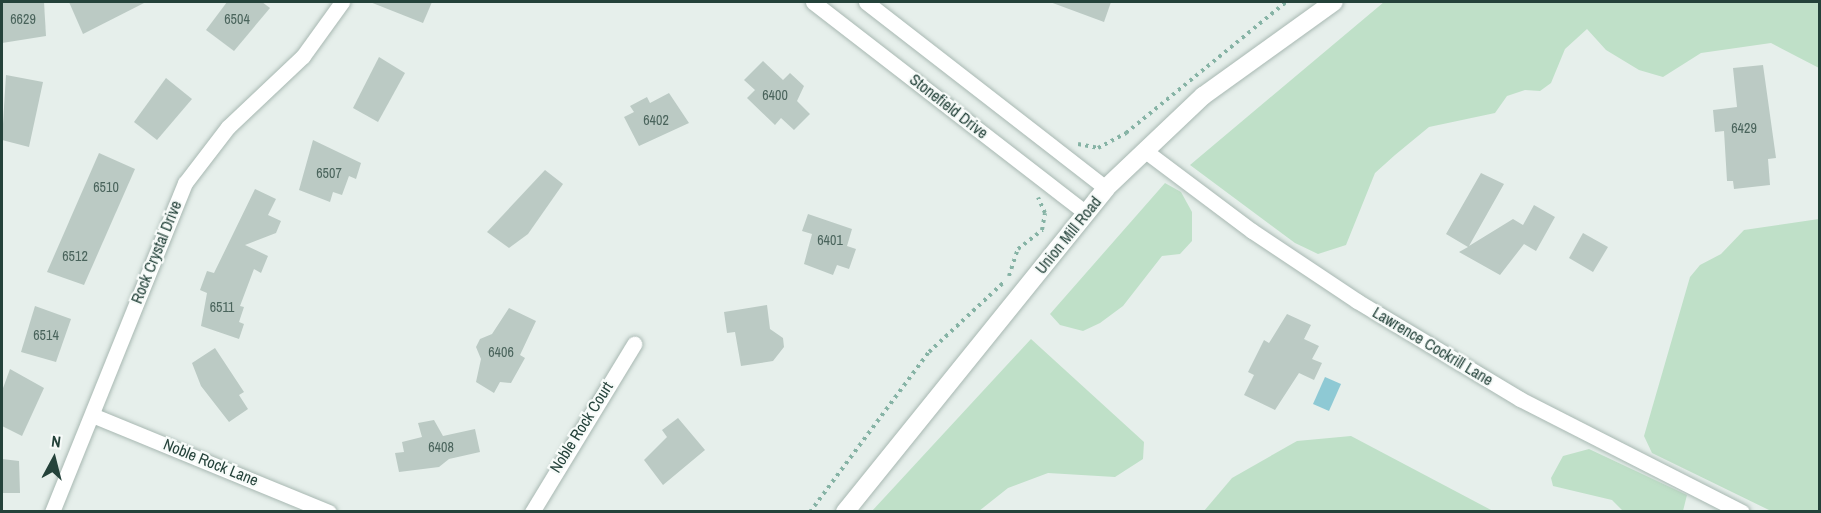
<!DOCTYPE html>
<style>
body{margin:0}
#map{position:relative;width:1821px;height:513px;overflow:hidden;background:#e6efeb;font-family:"Archivo Narrow",sans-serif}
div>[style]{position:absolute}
.green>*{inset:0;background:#bfe0c8}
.water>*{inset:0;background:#8ec9d4}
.building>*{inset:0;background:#bbcac4}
.path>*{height:4px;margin-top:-2px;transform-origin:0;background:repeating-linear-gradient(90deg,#86b3a5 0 3px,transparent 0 7.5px)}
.roads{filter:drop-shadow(0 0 2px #a8b8b2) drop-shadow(0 0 2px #a8b8b2)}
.minor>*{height:15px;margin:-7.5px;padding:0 7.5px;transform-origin:7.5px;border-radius:7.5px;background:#fff}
.tertiary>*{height:18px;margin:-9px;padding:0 9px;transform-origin:9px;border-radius:9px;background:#fff}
span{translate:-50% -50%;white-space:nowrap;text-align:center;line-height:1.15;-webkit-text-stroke:4.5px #f7fbf9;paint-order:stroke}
.number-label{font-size:14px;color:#4a645c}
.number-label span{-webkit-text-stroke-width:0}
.street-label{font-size:16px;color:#24423a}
.frame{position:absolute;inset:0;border:3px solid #24423a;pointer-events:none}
.north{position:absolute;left:24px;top:429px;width:60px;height:60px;-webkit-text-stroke:4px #f7fbf9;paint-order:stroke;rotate:7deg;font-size:16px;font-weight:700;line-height:24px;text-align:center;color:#24423a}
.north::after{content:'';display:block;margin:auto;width:21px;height:27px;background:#24423a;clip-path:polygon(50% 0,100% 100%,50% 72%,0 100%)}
</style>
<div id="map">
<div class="green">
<i style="clip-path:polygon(1384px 2px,1819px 2px,1819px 68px,1771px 43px,1701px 53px,1663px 77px,1639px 70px,1606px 50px,1587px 29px,1565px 49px,1551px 83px,1540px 91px,1525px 90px,1507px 96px,1495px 113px,1429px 127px,1395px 155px,1375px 173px,1346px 245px,1318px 254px,1295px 243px,1190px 165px)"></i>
<i style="clip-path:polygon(1165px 183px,1181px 192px,1192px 212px,1192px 241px,1180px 254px,1162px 256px,1123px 306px,1100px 323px,1083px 331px,1060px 325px,1050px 314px)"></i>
<i style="clip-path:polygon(1819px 219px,1819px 511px,1771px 511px,1652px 453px,1644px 436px,1690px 277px,1700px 265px,1721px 254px,1744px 230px)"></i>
<i style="clip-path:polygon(1031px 339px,1144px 442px,1143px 459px,1115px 477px,1048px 473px,1008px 488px,979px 511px,872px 511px)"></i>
<i style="clip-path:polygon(1351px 436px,1493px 511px,1204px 511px,1232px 478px,1297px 441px)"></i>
<i style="clip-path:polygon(1589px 449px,1687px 495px,1683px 511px,1623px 511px,1612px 500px,1553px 486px,1551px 478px,1563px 456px)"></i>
</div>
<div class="water">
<i style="clip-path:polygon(1325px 377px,1341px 384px,1329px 411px,1313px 404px)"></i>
</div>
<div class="building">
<i style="clip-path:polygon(2px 2px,44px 2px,46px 36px,2px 43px)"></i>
<i style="clip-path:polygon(69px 2px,146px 2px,83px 34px)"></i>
<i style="clip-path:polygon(227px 2px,262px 2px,270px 8px,234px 51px,206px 30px)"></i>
<i style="clip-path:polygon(370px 2px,432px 2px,423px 23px)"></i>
<i style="clip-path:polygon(1050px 2px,1111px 2px,1104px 22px)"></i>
<i style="clip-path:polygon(379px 57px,405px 73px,378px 122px,353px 108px)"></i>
<i style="clip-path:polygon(763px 61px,783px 80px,790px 73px,804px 86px,797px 101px,810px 114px,794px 130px,781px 118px,775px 125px,747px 98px,755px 90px,744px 80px)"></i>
<i style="clip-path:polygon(1763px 65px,1776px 158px,1768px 159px,1770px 185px,1734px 189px,1733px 181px,1727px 181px,1724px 131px,1715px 132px,1713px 110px,1737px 107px,1733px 68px)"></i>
<i style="clip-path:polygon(6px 75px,43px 82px,29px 147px,2px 140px)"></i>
<i style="clip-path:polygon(166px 78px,192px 99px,157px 140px,134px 122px)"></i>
<i style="clip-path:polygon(669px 93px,689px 123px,639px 146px,624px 117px,634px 112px,630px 106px,647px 97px,650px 103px)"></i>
<i style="clip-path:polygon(313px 140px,361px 163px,356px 179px,349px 176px,342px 195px,333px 192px,330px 202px,299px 190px)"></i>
<i style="clip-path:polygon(99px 153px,135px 169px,84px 285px,47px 272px)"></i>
<i style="clip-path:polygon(545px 170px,563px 184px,528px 234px,509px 248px,487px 232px)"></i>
<i style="clip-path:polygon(1481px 173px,1504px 184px,1469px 246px,1513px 219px,1523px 225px,1534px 205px,1555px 217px,1536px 251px,1524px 244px,1500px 275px,1459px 252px,1468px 247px,1446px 234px)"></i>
<i style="clip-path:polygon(255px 189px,276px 199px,268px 215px,281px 221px,276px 233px,245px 245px,268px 256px,261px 273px,254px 269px,240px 306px,244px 307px,239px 322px,244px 324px,239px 339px,201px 326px,207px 293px,200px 290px,207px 271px,214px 273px)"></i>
<i style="clip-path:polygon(808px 214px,852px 229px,847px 246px,856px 249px,849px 269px,837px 265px,833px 275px,804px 264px,812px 234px,802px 231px)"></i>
<i style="clip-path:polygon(1583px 233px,1608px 247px,1593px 272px,1569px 258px)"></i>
<i style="clip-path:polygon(767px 305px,770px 329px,783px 338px,784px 347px,773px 361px,741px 366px,735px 332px,727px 333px,724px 312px)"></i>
<i style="clip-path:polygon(35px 306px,71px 319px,56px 362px,21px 352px)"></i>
<i style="clip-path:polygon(509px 308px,536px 321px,520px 355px,525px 358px,511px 383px,500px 382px,494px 393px,476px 382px,481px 359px,476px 347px,480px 339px,492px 334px)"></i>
<i style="clip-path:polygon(1287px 314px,1311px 325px,1304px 339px,1319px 346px,1312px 359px,1322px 363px,1314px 380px,1299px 373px,1275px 410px,1244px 395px,1254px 375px,1248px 372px,1264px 340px,1269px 343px)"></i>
<i style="clip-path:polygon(215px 348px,244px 392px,239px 395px,248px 409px,229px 422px,201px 386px,192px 363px)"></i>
<i style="clip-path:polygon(10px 369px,44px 388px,22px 436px,2px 426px,2px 391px)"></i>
<i style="clip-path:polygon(678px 418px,705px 450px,663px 485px,644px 460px,667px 437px,662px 430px)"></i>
<i style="clip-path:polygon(434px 420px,443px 436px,475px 429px,480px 452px,449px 459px,439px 467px,399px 472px,395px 453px,404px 452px,402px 442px,422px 437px,418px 423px)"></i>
<i style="clip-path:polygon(2px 459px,19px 461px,20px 493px,2px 493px)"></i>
</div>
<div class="path">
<i style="left:1078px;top:144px;width:20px;rotate:11deg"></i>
<i style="left:1098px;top:148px;width:32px;rotate:-28deg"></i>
<i style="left:1126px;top:133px;width:207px;rotate:-39.3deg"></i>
<i style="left:1009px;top:276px;width:28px;rotate:-72deg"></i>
<i style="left:1018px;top:249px;width:31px;rotate:-38deg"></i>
<i style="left:1042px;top:230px;width:17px;rotate:-80deg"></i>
<i style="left:1045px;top:213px;width:17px;rotate:-114deg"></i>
<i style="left:810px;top:512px;width:199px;rotate:-53.4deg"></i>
<i style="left:929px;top:352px;width:103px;rotate:-43deg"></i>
</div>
<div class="roads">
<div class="minor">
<i style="left:813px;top:2px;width:344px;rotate:37.7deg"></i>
<i style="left:866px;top:2px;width:304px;rotate:37.8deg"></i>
<i style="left:1144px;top:150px;width:135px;rotate:36.9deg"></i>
<i style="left:1252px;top:231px;width:126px;rotate:33.7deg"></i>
<i style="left:1357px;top:301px;width:190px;rotate:31deg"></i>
<i style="left:1520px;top:399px;width:249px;rotate:27deg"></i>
<i style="left:92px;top:415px;width:256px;rotate:22.3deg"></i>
<i style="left:52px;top:512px;width:355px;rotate:-68deg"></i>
<i style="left:185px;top:183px;width:71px;rotate:-52.5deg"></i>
<i style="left:228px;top:127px;width:103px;rotate:-43.4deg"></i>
<i style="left:303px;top:56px;width:67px;rotate:-54.2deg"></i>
<i style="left:532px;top:512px;width:197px;rotate:-58.7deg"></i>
</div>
<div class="tertiary">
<i style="left:845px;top:512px;width:416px;rotate:-51.1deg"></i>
<i style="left:1106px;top:188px;width:134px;rotate:-43.5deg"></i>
<i style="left:1203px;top:96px;width:161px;rotate:-35.7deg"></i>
</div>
</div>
<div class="number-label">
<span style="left:23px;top:19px">6629</span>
<span style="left:237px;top:19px">6504</span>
<span style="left:775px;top:95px">6400</span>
<span style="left:656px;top:120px">6402</span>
<span style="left:1744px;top:128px">6429</span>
<span style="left:329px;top:173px">6507</span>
<span style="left:106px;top:187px">6510</span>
<span style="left:830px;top:240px">6401</span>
<span style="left:75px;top:256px">6512</span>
<span style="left:222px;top:307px">6511</span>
<span style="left:46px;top:335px">6514</span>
<span style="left:501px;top:352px">6406</span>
<span style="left:441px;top:447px">6408</span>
</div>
<div class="street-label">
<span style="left:949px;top:106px;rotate:38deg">Stonefield Drive</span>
<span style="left:1068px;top:235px;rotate:-51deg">Union Mill Road</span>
<span style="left:156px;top:252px;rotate:-68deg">Rock Crystal Drive</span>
<span style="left:1433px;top:346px;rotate:31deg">Lawrence Cockrill Lane</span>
<span style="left:581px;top:427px;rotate:-58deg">Noble Rock Court</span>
<span style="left:211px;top:462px;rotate:22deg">Noble Rock Lane</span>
</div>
<div class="frame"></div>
<div class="north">N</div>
</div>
